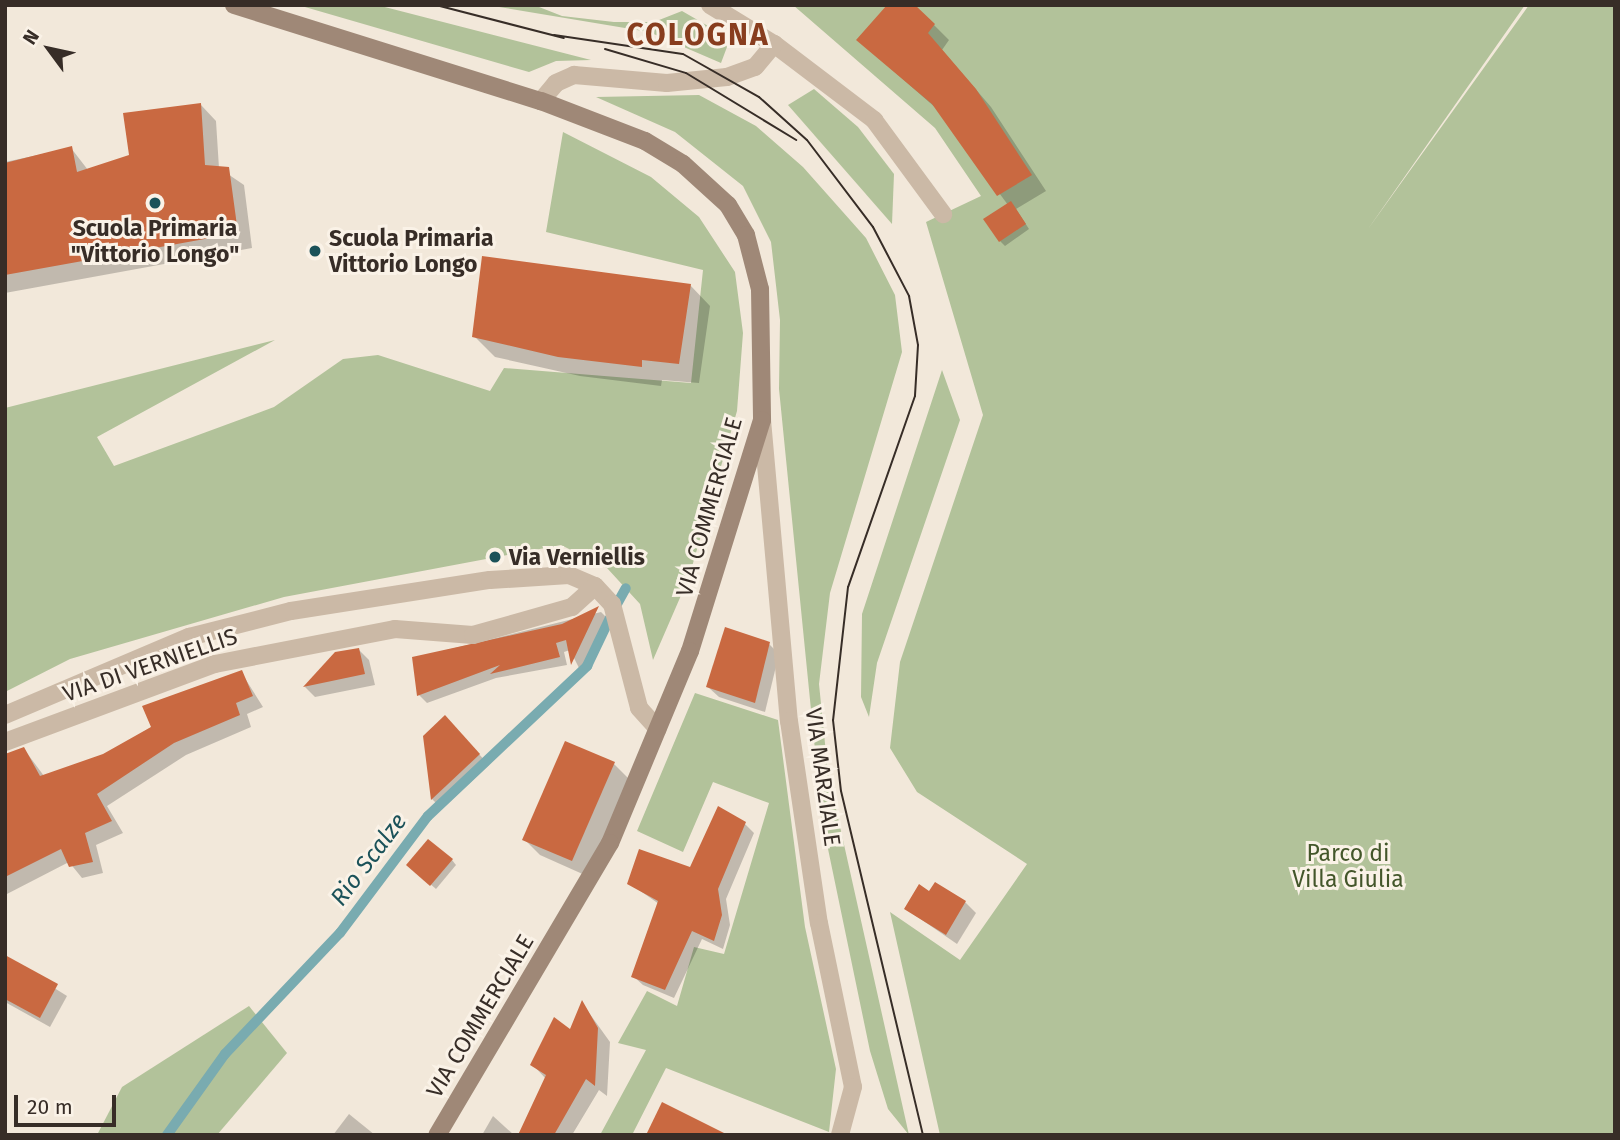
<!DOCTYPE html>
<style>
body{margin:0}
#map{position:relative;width:1620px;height:1140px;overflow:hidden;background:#f2e8da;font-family:"Fira Sans",sans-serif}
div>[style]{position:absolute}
.green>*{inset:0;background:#b2c29a}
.shadow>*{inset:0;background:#0003}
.stream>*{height:10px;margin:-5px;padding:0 5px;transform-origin:5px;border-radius:5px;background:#79abb0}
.building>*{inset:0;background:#c96941}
.street>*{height:18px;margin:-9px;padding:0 9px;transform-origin:9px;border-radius:9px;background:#cbb9a6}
.secondary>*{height:18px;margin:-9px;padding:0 9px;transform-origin:9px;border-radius:9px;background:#9f8877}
.tram>*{height:2px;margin:-1px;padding:0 1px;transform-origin:1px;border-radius:1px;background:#372d27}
.dots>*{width:19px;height:19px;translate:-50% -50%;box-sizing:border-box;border:4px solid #faf2e7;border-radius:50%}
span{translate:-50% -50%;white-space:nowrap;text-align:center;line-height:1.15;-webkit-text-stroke:6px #faf2e7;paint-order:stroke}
.poi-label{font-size:23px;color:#372d27;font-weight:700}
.left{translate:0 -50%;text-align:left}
.street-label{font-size:23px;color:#372d27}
.park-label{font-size:23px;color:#43562a}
.water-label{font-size:24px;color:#1b5259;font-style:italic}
.district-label{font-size:30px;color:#883d1e;font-weight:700;letter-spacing:2px}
.frame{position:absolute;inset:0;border:7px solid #372d27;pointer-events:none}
.north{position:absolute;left:14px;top:14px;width:70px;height:70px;-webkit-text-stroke:5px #faf2e7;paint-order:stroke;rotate:303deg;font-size:19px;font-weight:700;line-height:28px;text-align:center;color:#372d27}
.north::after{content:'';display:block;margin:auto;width:24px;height:32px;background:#372d27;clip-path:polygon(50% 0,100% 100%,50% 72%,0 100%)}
.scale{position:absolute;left:14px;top:1095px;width:102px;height:32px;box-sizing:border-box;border:4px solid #372d27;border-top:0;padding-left:9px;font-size:21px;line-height:24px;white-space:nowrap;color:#372d27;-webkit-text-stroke:5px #faf2e7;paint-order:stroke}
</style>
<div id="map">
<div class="green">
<i style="clip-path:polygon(298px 5px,377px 5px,591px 60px,556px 61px,529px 72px)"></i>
<i style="clip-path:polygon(487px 5px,534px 5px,562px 16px,614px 22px,654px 22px,682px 11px,722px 34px,727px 47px,721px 63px,649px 32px)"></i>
<i style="clip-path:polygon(793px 5px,1525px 5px,1368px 229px,1529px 5px,1615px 5px,1615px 1135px,940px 1135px,890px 912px,960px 960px,1027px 864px,917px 792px,890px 748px,900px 662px,983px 415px,926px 222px,981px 196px,935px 128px)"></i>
<i style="clip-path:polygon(814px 89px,858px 127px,894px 174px,892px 224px,788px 105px)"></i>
<i style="clip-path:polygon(699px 95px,756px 126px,803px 167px,866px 238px,895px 295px,902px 352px,830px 593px,819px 684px,828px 773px,909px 1135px,888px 1109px,870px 1051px,822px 820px,779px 389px,780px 320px,771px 242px,743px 186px,675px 132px,596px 97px)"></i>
<i style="clip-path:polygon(563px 132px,651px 177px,699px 217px,735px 272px,743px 333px,737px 411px,689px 577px,653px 660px,640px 604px,607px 568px,561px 545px,284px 597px,70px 659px,5px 692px,5px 408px,275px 340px,97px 437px,114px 466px,274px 407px,343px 359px,378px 355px,490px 391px,504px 368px,691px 383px,703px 270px,546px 232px)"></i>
<i style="clip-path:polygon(942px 370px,960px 420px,877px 663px,869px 717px,861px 697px,862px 614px)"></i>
<i style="clip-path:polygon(695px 693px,778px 720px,805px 927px,836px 1069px,829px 1132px,666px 1068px,632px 1135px,600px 1135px,646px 1050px,618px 1043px,647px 991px,677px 1006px,694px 947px,724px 954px,769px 803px,713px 782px,683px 852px,637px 831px)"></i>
<i style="clip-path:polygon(249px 1006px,287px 1053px,217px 1135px,97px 1135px,122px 1087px)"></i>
</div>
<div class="shadow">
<i style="clip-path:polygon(934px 25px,949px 40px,942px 50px,991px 107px,1046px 191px,1016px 209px,1029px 229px,1005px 246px,1000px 241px,1008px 205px,937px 109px,858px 40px)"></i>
<i style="clip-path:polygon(201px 105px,216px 121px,219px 168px,244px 185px,252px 248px,5px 293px,5px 162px,71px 148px,88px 170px,131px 156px)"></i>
<i style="clip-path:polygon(690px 285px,710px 306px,699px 383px,662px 380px,661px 386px,580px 376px,495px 357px,474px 336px)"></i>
<i style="clip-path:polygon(601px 612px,609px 620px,581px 672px,570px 650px,564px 652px,567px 665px,496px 678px,427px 703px,419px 695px,414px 658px)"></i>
<i style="clip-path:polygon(769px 644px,779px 654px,765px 712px,719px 697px,708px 687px)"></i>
<i style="clip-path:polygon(358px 649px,369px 660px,375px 685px,315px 697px,305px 687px,336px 654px)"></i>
<i style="clip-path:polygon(241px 672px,263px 707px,247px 714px,251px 727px,186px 755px,107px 806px,123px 833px,96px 845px,103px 873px,82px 878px,69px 862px,5px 895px,5px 758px,24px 749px,44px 776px,104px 756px)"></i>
<i style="clip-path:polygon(455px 728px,489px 765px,442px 809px,432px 799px,424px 737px)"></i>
<i style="clip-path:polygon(614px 764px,630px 780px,587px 876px,540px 855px,524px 839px)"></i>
<i style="clip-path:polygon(744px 823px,754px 833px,726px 899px,730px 925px,723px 949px,702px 939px,674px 998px,643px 985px,633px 976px,659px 904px,629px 883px,691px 870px)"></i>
<i style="clip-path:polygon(452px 860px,456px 865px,436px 889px,413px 869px)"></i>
<i style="clip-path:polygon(930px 893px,965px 902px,976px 913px,957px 944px,906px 909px)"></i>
<i style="clip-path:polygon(5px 957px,67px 996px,50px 1027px,5px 1002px)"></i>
<i style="clip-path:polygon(582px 1003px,610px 1042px,607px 1096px,599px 1090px,572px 1135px,520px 1135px,546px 1079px,533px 1065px,571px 1031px)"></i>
<i style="clip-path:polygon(349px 1114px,375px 1135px,333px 1135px)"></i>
<i style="clip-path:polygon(493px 1116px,514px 1135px,482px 1135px)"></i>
</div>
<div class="stream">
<i style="left:617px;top:604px;width:18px;rotate:-61deg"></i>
<i style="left:167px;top:1135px;width:100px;rotate:-54.4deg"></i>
<i style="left:225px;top:1054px;width:167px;rotate:-46.5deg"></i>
<i style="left:340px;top:933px;width:146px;rotate:-53.1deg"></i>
<i style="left:428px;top:816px;width:219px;rotate:-43.3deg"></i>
<i style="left:587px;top:666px;width:53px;rotate:-64.4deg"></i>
</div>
<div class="building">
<i style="clip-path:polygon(887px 5px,915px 5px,935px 24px,928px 33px,976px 89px,1032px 175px,997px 196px,932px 104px,856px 40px)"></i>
<i style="clip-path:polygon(201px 103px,205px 165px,229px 167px,238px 233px,5px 275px,5px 163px,72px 146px,77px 172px,129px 155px,123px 113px)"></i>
<i style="clip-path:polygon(1011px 201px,1026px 224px,999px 242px,983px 219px)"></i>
<i style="clip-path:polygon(482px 256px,691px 284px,679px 364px,642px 360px,642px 367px,558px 357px,472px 337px)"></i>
<i style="clip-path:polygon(599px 606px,571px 665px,566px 640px,556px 643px,560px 657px,490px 674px,500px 665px,417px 696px,412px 657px,562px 624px)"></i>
<i style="clip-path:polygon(725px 627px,770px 642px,755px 703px,706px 687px)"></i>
<i style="clip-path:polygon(359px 648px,365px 674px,303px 687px,335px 652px)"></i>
<i style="clip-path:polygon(242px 670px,253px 696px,236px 703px,240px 715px,174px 743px,97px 794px,112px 821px,85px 833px,93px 862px,69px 867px,61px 849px,5px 877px,5px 754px,24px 747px,40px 776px,103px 754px,151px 727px,142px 706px)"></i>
<i style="clip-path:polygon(445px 715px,480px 754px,431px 800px,423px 736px)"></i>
<i style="clip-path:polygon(565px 741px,615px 762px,572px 861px,522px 840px)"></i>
<i style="clip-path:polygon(718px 806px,746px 822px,718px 889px,722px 915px,714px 941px,692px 931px,665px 990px,631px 977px,658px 901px,627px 884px,639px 849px,690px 867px)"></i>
<i style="clip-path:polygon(428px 839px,453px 859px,430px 886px,406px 865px)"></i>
<i style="clip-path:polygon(935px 882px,966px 901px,946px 935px,904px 909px,919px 884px,929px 891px)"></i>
<i style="clip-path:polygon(5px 955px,58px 984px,40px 1018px,5px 999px)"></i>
<i style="clip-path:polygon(582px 1000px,598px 1028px,595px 1086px,586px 1079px,554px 1135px,518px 1135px,546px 1075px,530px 1065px,554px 1017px,570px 1029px)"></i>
<i style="clip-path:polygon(662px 1102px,728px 1135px,646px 1135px)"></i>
</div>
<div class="street">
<i style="left:710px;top:5px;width:75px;rotate:31.4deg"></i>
<i style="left:774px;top:44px;width:126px;rotate:37.2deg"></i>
<i style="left:874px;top:120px;width:117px;rotate:53.7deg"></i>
<i style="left:541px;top:101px;width:23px;rotate:-50deg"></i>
<i style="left:556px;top:83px;width:20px;rotate:-24deg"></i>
<i style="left:574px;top:75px;width:93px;rotate:4.9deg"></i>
<i style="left:667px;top:83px;width:60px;rotate:-5.7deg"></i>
<i style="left:727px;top:77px;width:30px;rotate:-20deg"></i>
<i style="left:755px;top:67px;width:30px;rotate:-50deg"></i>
<i style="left:762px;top:420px;width:302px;rotate:84.9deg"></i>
<i style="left:789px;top:721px;width:204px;rotate:81.6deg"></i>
<i style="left:819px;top:923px;width:167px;rotate:78.3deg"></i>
<i style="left:853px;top:1087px;width:50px;rotate:105.2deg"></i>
<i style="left:5px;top:715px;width:200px;rotate:-23deg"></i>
<i style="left:189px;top:637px;width:105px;rotate:-14.3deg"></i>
<i style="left:291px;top:611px;width:201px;rotate:-8.9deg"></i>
<i style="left:490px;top:580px;width:79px;rotate:-3.6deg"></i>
<i style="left:569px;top:575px;width:28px;rotate:23deg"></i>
<i style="left:595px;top:586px;width:25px;rotate:47deg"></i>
<i style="left:612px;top:604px;width:107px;rotate:75.4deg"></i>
<i style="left:639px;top:708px;width:28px;rotate:48deg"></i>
<i style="left:5px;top:742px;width:224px;rotate:-20.4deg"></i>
<i style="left:215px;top:664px;width:183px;rotate:-11deg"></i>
<i style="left:395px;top:629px;width:78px;rotate:4.4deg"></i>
<i style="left:473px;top:635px;width:103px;rotate:-15.8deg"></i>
<i style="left:572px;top:607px;width:31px;rotate:-42deg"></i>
</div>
<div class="secondary">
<i style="left:234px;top:5px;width:322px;rotate:17.4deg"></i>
<i style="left:541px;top:101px;width:111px;rotate:21deg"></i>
<i style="left:645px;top:141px;width:44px;rotate:31.2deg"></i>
<i style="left:683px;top:164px;width:61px;rotate:42.3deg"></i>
<i style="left:728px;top:205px;width:35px;rotate:59deg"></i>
<i style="left:746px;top:235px;width:56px;rotate:75.5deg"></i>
<i style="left:760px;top:289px;width:131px;rotate:89.1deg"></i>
<i style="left:762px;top:420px;width:242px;rotate:107.3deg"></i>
<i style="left:690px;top:651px;width:208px;rotate:112.6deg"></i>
<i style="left:610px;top:843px;width:339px;rotate:120.6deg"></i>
</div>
<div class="tram">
<i style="left:436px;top:5px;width:132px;rotate:14.5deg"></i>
<i style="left:554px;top:35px;width:130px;rotate:8.4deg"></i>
<i style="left:683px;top:54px;width:87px;rotate:29.5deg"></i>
<i style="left:759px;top:97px;width:64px;rotate:41.9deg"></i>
<i style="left:807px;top:140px;width:109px;rotate:52.8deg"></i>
<i style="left:873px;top:227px;width:78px;rotate:62.4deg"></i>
<i style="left:909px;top:296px;width:50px;rotate:79.6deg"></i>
<i style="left:918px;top:345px;width:51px;rotate:93.4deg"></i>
<i style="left:915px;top:396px;width:202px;rotate:109.3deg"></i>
<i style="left:848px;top:587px;width:134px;rotate:96.4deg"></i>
<i style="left:833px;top:720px;width:71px;rotate:83.6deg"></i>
<i style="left:841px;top:791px;width:354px;rotate:76.6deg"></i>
<i style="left:605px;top:49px;width:84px;rotate:16.5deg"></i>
<i style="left:686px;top:73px;width:129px;rotate:31.3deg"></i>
</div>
<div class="dots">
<i style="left:155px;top:203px;background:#1b5259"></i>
<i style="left:315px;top:251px;background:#1b5259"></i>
<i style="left:495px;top:557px;background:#1b5259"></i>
</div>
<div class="poi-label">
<span style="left:155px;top:241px">Scuola Primaria<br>"Vittorio Longo"</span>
<span class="left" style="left:329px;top:251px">Scuola Primaria<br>Vittorio Longo</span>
<span class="left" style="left:509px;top:557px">Via Verniellis</span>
</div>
<div class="street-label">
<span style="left:709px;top:507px;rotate:-74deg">VIA COMMERCIALE</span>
<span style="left:150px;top:665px;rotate:-19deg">VIA DI VERNIELLIS</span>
<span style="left:823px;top:777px;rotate:82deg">VIA MARZIALE</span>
<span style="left:480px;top:1016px;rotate:-59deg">VIA COMMERCIALE</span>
</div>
<div class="park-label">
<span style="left:1348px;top:866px">Parco di<br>Villa Giulia</span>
</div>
<div class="water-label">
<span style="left:369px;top:860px;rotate:-53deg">Rio Scalze</span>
</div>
<div class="district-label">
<span style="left:698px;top:35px">COLOGNA</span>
</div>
<div class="frame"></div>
<div class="north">N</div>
<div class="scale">20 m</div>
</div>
